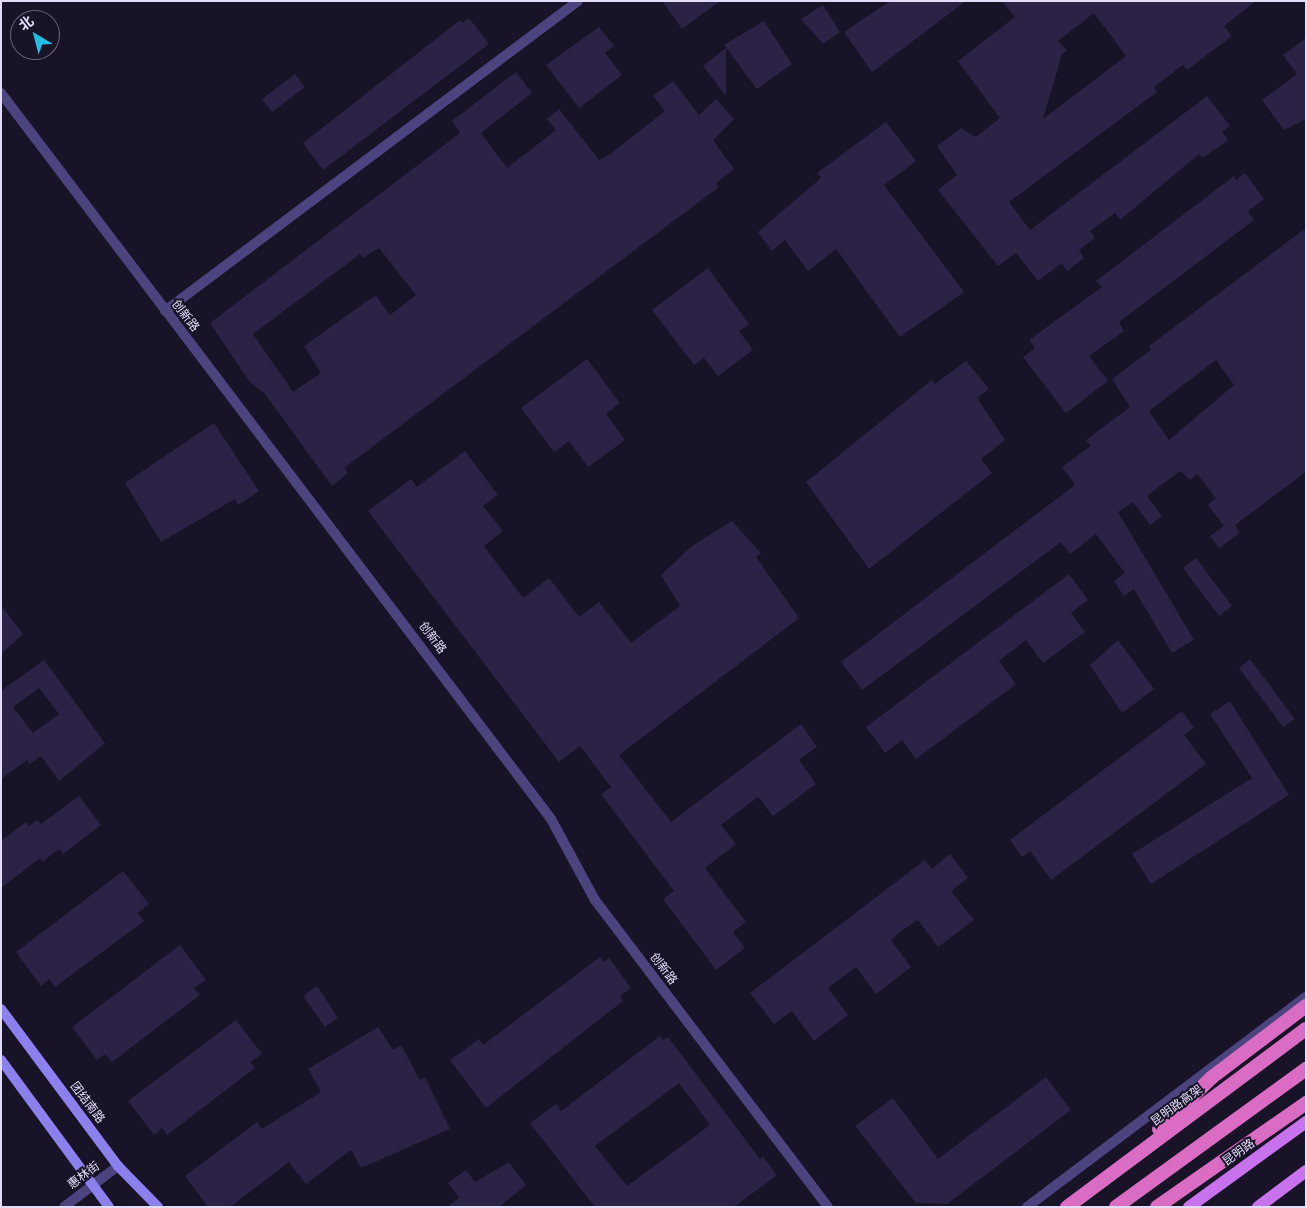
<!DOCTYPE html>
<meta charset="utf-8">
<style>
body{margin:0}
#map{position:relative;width:1307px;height:1208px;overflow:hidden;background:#181326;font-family:"Fira Sans Condensed","Noto Sans SC",sans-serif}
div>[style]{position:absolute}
.building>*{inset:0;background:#2c2245}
.minor>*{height:10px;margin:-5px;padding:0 5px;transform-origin:5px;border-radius:5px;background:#4c447f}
.tertiary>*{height:10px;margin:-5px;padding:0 5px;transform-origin:5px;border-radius:5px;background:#4c447f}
.secondary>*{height:10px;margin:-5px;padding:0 5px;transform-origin:5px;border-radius:5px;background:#8c80ef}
.primary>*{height:12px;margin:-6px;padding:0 6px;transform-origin:6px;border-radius:6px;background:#c972ed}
.trunk>*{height:14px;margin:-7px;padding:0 7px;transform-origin:7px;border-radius:7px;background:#da6cc4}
span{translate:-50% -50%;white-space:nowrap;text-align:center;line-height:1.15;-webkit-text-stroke:4px #181326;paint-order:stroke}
.street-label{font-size:12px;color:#e3ddfb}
.frame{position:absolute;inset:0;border:2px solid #e3ddfb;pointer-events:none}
.north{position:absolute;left:10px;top:10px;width:50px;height:50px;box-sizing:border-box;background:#181326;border:1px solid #69647b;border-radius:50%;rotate:323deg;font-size:14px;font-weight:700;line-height:20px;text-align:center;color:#e3ddfb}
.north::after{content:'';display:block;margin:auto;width:18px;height:22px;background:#21bee2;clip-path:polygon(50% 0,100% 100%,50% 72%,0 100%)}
</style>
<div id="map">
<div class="building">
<i style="clip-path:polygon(662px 1px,720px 1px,682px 29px)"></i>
<i style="clip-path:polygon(890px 1px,966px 1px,872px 72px,844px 32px)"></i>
<i style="clip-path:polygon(evenodd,1002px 1px,1256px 1px,1224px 26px,1232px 36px,1187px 70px,1183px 65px,1154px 87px,1157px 92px,1009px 202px,1030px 230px,1207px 96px,1230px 126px,1222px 132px,1228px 140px,1220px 146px,1202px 158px,1199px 154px,1120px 220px,1115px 213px,1090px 231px,1095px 238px,1079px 250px,1084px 258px,1067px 271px,1062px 263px,1038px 281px,1016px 253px,998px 266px,938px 190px,957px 175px,937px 146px,961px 128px,976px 137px,1000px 118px,958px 61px,1015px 17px,1002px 1px,1094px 13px,1126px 56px,1043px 119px,1062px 54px,1067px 50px,1058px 41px,1094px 13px)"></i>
<i style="clip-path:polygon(823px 5px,840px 32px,823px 44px,801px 19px)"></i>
<i style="clip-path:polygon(469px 18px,489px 44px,323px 170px,303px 143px,460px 20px,462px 23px)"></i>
<i style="clip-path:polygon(764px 21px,792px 64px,757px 89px,724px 45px)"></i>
<i style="clip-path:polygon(599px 27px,614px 46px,605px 53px,622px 75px,579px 108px,546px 65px)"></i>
<i style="clip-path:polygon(1306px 38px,1306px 119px,1284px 130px,1262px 100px,1297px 74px,1283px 55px)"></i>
<i style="clip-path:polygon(726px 48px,726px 96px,703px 66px)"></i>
<i style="clip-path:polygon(evenodd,516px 72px,532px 93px,481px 133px,507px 168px,556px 130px,547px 119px,559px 109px,599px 160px,609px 155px,665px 111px,653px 96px,673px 81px,699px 115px,716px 99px,734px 119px,713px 140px,734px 169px,716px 183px,719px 187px,344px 468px,348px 473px,332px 486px,265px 394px,250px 382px,210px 323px,460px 133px,452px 121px,516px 72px,379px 248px,416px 295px,390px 315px,376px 296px,370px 299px,304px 346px,321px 373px,293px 392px,253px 334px,360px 254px,363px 258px,379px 248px)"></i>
<i style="clip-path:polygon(295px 74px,305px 87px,272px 112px,262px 99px)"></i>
<i style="clip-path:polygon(886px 122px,916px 161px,884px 185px,964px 292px,900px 337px,836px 249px,808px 271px,785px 240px,772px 251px,758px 232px,821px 178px,817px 173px)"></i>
<i style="clip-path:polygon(1245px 173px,1264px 199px,1248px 211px,1254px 220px,1119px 322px,1124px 331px,1089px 356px,1108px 381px,1066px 413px,1023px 357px,1035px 348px,1029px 340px,1102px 287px,1096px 281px,1234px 176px,1236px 180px)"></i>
<i style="clip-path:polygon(evenodd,1306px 228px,1306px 472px,1235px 525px,1240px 533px,1219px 548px,1210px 536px,1224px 526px,1208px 505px,1216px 498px,1197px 474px,1190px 480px,1180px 471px,1147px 496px,1162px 516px,1150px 525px,1133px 502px,1118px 512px,1194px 640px,1172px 653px,1134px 589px,1124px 596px,1114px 581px,1125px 573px,1096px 534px,1070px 554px,1061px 542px,862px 690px,841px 662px,1075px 485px,1062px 467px,1091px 446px,1086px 440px,1130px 407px,1112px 379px,1151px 350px,1149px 346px,1306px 228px,1216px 360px,1234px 385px,1169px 440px,1149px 411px,1216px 360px)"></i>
<i style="clip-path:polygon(708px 268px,749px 324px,739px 331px,753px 350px,718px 376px,704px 358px,694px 365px,652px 310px)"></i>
<i style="clip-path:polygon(587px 359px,620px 403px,606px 414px,625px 440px,588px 467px,569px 441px,554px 452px,521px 408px)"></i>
<i style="clip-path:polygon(966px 361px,989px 389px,977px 398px,1005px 440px,981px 459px,992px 473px,869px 569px,806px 482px,932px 380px,935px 384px)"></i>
<i style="clip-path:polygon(214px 423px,259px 491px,238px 505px,235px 499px,161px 542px,125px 483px)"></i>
<i style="clip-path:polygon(465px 451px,498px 495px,483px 506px,503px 531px,484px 546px,523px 598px,549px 578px,579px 617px,599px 602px,631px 643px,680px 606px,661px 575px,692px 546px,732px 521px,761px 553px,756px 557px,799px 618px,619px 755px,671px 822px,801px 724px,817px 747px,799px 760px,816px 784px,773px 816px,758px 797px,721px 825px,736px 844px,705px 868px,746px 922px,733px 932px,745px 948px,716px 970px,663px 899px,674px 891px,601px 794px,611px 787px,580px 746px,559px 762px,368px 511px,411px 479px,417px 487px)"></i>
<i style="clip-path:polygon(1196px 558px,1232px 606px,1219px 616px,1183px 568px)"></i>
<i style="clip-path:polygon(1069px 574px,1088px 600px,1071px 613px,1085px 632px,1043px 663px,1026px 640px,999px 661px,1016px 684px,916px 759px,902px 740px,885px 753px,866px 727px)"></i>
<i style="clip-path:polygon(1px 605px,23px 634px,1px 654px)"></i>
<i style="clip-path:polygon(1118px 640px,1154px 689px,1122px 713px,1090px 665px)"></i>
<i style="clip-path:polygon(1250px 659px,1295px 719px,1283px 727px,1239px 668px)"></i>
<i style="clip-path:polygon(evenodd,44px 660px,105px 743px,59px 781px,41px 756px,30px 764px,27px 760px,1px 779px,1px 691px,44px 660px,39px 688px,59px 714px,33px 733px,13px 707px,39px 688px)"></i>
<i style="clip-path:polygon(1230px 701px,1289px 795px,1151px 884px,1132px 854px,1252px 778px,1210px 714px)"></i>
<i style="clip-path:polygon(1182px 711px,1194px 728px,1184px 735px,1206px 764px,1051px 880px,1030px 851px,1022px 857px,1010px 840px)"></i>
<i style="clip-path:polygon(79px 796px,101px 825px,63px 854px,59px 849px,42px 862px,40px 858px,1px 888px,1px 841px,26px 822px,29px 826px,37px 820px,41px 824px)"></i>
<i style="clip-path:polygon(950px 854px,968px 878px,951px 891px,974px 920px,938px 947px,918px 920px,904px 929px,891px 940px,911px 967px,876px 994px,856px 967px,828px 988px,848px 1015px,814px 1041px,792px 1011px,774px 1024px,750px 993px,925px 860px,932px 869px)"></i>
<i style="clip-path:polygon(123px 871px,149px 904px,138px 913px,144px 921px,55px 987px,49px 979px,41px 986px,16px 952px)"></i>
<i style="clip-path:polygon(180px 945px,206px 980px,194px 988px,200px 995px,112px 1062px,105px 1054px,97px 1060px,72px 1027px)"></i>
<i style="clip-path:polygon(600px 957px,604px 962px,609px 958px,631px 988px,620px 996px,623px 1001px,486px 1108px,450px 1060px,479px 1039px,483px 1045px)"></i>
<i style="clip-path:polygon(317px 986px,338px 1018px,325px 1027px,303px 996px)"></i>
<i style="clip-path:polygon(236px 1020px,262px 1054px,250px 1062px,255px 1068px,167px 1135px,162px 1128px,154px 1135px,128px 1101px)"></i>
<i style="clip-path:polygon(378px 1027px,393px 1050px,401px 1045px,420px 1080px,425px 1077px,450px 1129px,361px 1168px,351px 1150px,306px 1184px,289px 1162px,230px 1207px,208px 1207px,185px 1176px,257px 1122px,262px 1129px,321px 1092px,308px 1069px)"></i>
<i style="clip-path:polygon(evenodd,660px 1036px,663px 1040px,668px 1037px,760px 1159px,763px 1156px,777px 1175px,734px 1207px,595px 1207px,530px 1123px,556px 1104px,561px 1111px,660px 1036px,679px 1083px,710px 1125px,627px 1186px,595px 1146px,679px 1083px)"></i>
<i style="clip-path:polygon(1046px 1077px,1071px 1110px,947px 1204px,916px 1203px,855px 1126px,893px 1098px,938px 1159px)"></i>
<i style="clip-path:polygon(509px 1162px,526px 1185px,499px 1207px,447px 1207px,459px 1198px,448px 1183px,466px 1170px,475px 1182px)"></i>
</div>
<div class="minor">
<i style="left:165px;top:311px;width:516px;rotate:-36.89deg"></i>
<i style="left:1027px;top:1207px;width:349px;rotate:-37deg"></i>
</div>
<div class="tertiary">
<i style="left:1px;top:93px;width:911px;rotate:52.85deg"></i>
<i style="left:551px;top:819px;width:92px;rotate:61.5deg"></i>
<i style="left:595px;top:900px;width:385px;rotate:52.8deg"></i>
<i style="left:64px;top:1207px;width:68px;rotate:-37.2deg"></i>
</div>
<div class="secondary">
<i style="left:1px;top:1009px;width:196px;rotate:53.3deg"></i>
<i style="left:118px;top:1166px;width:57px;rotate:45.7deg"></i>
<i style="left:1px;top:1060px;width:182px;rotate:53.7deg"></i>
</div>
<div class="primary">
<i style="left:1189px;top:1207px;width:145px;rotate:-36deg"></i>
<i style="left:1258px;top:1207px;width:60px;rotate:-36.9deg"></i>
</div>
<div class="trunk">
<i style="left:1159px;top:1129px;width:73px;rotate:-44.4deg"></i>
<i style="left:1211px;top:1078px;width:119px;rotate:-37.2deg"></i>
<i style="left:1067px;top:1207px;width:298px;rotate:-36.7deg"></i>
<i style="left:1116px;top:1207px;width:235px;rotate:-36deg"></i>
<i style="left:1157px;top:1207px;width:182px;rotate:-34.9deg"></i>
</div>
<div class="street-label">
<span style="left:185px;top:316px;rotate:52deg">创新路</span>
<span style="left:432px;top:638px;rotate:53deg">创新路</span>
<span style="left:663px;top:969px;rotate:53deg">创新路</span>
<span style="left:87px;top:1103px;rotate:53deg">团结南路</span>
<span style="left:1177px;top:1106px;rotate:-36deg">昆明路高架</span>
<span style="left:1239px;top:1153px;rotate:-36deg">昆明路</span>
<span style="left:84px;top:1176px;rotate:-37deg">惠林街</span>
</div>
<div class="frame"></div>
<div class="north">北</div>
</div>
